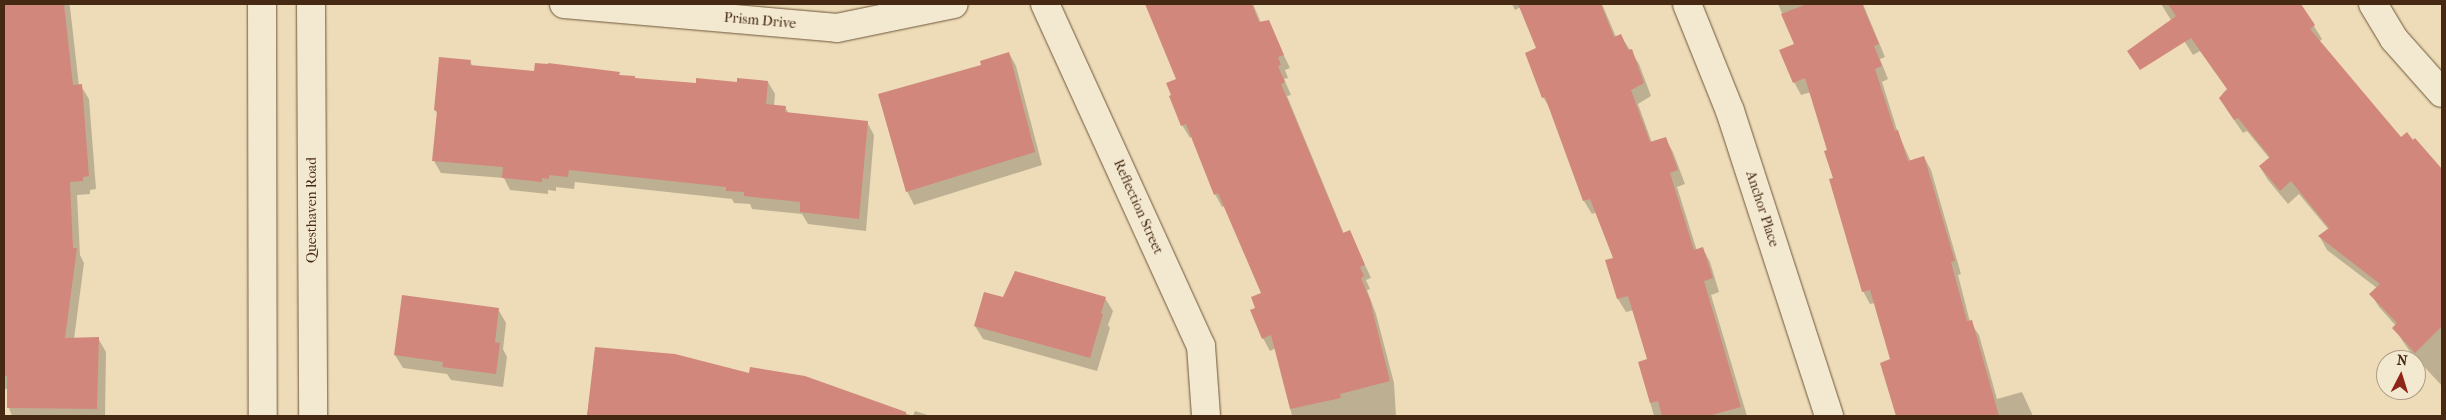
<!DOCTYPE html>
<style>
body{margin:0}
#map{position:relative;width:2446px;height:420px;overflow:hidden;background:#eddcb7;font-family:"IM FELL French Canon",serif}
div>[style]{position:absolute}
.shadow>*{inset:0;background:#0003}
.building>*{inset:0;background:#d2877d}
.roads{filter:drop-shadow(0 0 1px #6f563b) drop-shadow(0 0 1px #6f563b)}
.minor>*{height:28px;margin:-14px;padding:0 14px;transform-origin:14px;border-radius:14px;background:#f3e8d0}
span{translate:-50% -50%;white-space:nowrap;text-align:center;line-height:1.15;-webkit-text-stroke:5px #f3e8d0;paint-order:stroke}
.street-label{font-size:14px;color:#452912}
.frame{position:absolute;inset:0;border:5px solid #452912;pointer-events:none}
.north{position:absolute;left:2376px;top:350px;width:50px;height:50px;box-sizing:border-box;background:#f3e8d0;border:1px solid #ad9c84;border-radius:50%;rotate:5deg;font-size:14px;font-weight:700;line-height:20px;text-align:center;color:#452912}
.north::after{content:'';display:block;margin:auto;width:18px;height:22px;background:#8f2418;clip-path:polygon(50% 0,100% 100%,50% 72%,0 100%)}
</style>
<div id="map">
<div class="shadow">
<i style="clip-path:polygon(4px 4px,69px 4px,70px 7px,79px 86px,81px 86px,89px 99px,96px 189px,90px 190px,90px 194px,77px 195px,80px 255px,84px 263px,74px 339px,98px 338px,106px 352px,105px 416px,12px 416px,9px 408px,8px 389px,4px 389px)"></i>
<i style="clip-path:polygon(1147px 4px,1253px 4px,1261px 23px,1268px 22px,1290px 68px,1285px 70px,1288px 78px,1284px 79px,1291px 95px,1287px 96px,1344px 234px,1350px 232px,1371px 278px,1366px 280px,1370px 289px,1367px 290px,1376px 314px,1394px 383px,1396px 416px,1292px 416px,1276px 348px,1270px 351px,1263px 338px,1257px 308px,1262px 294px,1225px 206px,1222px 207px,1215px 194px,1192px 136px,1190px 138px,1182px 125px,1178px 80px)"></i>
<i style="clip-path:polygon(1512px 4px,1602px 4px,1616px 37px,1621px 36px,1639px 64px,1651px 96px,1638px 104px,1652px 143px,1665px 138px,1673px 152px,1685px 184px,1677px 187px,1697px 251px,1703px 249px,1710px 262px,1719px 292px,1711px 295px,1747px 416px,1654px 416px,1639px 363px,1649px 360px,1634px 310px,1626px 312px,1618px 299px,1607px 261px,1614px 259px,1597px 212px,1592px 214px,1584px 201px,1551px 110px,1543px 97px,1538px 49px,1521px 7px,1515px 10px)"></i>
<i style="clip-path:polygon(1778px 4px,1863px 4px,1885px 57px,1880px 59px,1888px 79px,1882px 82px,1898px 133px,1911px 162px,1924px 157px,1931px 170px,1961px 274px,1958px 275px,1970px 322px,1979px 335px,1997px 399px,2022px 392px,2033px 416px,1926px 416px,1925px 414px,1908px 416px,1875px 303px,1870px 304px,1863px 291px,1829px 151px,1811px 92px,1801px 95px,1794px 82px,1796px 45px)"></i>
<i style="clip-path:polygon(2161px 4px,2300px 4px,2322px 39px,2319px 42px,2401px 139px,2436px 165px,2442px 175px,2442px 180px,2434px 187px,2442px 197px,2442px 386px,2419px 361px,2417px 362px,2402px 340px,2394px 327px,2396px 326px,2379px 307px,2371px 294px,2377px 288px,2327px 250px,2320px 237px,2329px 230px,2299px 194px,2288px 204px,2268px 180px,2260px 167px,2270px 159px,2247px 131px,2243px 133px,2228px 111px,2223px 93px,2228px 90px,2200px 51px,2193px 55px)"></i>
<i style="clip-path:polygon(1009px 53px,1016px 66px,1042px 165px,914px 205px,907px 191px,982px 66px)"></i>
<i style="clip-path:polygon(470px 61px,473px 67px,535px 72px,619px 74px,620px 76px,635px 79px,697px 85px,768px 82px,775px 94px,774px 106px,785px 107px,789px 114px,867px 122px,874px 135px,866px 231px,808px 224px,802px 214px,752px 209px,750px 204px,734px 203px,732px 199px,575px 182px,574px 189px,556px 187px,556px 191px,548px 190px,548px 194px,510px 190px,504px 178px,441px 173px,434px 161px,438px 115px,435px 110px)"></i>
<i style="clip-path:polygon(1105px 298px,1113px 311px,1108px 325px,1110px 328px,1097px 371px,983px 339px,975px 326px,1004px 299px)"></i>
<i style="clip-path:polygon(498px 309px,506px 323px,503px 349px,507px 357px,503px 387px,451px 380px,447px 374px,403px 368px,395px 355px)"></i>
<i style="clip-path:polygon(596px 348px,750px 375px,804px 377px,913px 416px,587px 416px)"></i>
<i style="clip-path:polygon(915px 411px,931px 416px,913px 416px)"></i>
</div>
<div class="building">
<i style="clip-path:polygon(4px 4px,64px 4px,73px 85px,82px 84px,89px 176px,83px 177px,83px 181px,70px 182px,73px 248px,77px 248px,65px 338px,99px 337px,97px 409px,7px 408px,7px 376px,4px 376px)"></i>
<i style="clip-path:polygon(1145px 4px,1252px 4px,1259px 22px,1269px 20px,1284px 55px,1278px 57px,1281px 65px,1278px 66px,1285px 82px,1281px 84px,1343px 233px,1350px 230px,1365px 265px,1360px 267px,1364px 276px,1361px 278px,1370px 300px,1390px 381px,1340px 394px,1341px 398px,1290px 409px,1271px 335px,1262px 339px,1250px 310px,1255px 308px,1251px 297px,1261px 293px,1218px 193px,1214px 195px,1186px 124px,1181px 126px,1169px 96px,1171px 95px,1166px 83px,1176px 79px)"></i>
<i style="clip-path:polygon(1518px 4px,1601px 4px,1614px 37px,1621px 34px,1628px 50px,1632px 49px,1644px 83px,1631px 90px,1650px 142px,1666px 137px,1678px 170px,1670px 173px,1694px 250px,1703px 247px,1713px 278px,1704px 281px,1741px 407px,1708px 416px,1662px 416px,1658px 401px,1650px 403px,1638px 362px,1647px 359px,1628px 296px,1617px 299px,1605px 260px,1613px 258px,1590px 199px,1583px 201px,1545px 97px,1542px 98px,1525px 53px,1536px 48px)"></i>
<i style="clip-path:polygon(1807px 4px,1862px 4px,1879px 44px,1874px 46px,1882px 66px,1875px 69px,1895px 131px,1898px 130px,1908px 161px,1924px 156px,1955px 261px,1951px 262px,1967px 321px,1972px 320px,1999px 416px,1896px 416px,1880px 363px,1890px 359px,1870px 290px,1862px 292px,1829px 179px,1833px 178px,1824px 151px,1827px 150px,1805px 78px,1793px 83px,1779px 50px,1794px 44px,1781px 14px)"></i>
<i style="clip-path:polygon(2168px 4px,2301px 4px,2315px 25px,2310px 29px,2401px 137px,2407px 132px,2413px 140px,2415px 138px,2442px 169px,2442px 326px,2415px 353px,2392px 328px,2397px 323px,2369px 294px,2380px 284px,2318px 236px,2329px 228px,2291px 181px,2280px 191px,2259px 166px,2270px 157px,2238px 118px,2234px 120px,2219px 98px,2227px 89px,2191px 38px,2140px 70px,2127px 51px,2176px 16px)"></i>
<i style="clip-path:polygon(1009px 52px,1035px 152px,906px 192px,878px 94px,981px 65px,980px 61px)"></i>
<i style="clip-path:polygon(439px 57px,471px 60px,470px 65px,534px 71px,535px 63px,548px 64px,548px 63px,620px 72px,619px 75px,635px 76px,635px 78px,696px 83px,696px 78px,737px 82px,737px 78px,768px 81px,766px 104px,786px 106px,785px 112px,868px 121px,859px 219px,800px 212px,800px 202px,744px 196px,744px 192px,726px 191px,726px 187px,569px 170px,568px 177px,549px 175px,549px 179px,542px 178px,542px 182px,502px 178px,503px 167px,432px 161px,437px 111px,434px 110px)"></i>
<i style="clip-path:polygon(1015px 271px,1106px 297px,1101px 313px,1103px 314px,1090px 358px,974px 326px,984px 292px,1003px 297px)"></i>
<i style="clip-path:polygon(402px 295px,499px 308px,495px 342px,500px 343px,496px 374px,442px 367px,443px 362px,394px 355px)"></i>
<i style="clip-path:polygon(595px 347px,675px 354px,749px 373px,750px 367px,805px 376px,906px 412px,906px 416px,587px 416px)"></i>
</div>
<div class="roads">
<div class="minor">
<i style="left:262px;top:4px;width:412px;rotate:89.9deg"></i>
<i style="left:311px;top:4px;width:412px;rotate:89.7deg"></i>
<i style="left:564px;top:4px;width:274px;rotate:5deg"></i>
<i style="left:837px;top:28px;width:119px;rotate:-11.6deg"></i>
<i style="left:1045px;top:4px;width:376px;rotate:65.5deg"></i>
<i style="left:1201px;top:346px;width:70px;rotate:85.9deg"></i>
<i style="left:1687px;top:4px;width:115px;rotate:68.1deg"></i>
<i style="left:1730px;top:111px;width:321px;rotate:72deg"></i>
<i style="left:2373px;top:4px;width:41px;rotate:59deg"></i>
<i style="left:2394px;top:39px;width:72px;rotate:48.4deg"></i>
</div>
</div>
<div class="street-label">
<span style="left:760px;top:21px;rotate:5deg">Prism Drive</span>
<span style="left:1138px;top:207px;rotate:66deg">Reflection Street</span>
<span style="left:1762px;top:209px;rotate:72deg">Anchor Place</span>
<span style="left:312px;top:210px;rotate:-90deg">Questhaven Road</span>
</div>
<div class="frame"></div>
<div class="north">N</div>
</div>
